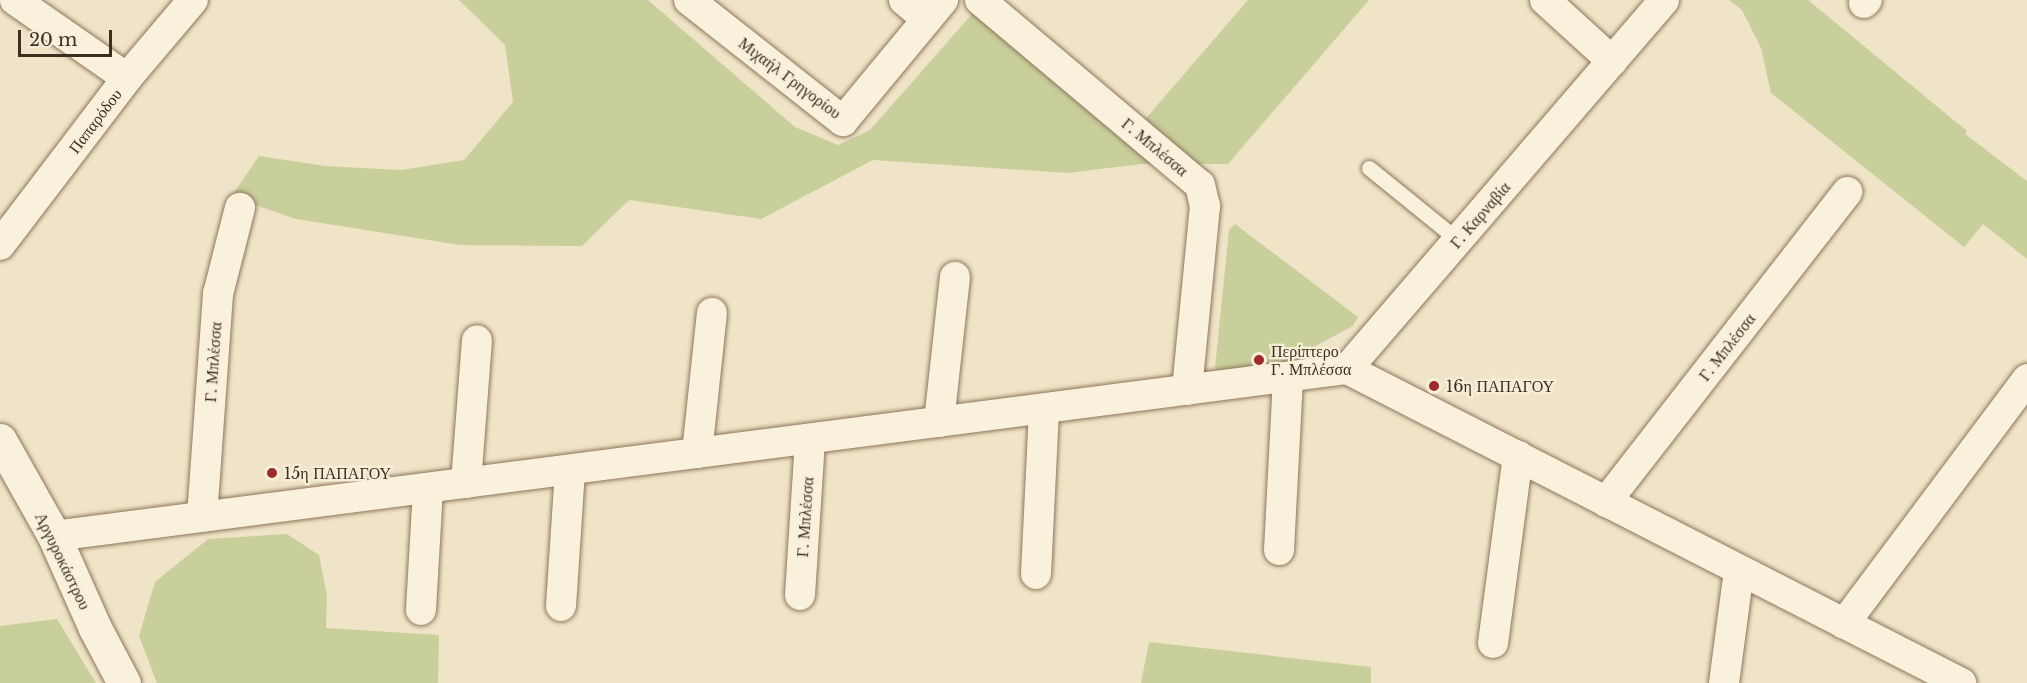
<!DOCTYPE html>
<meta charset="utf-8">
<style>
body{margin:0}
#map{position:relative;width:2027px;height:683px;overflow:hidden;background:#f0e4c8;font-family:"Libre Baskerville",serif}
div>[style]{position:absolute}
.green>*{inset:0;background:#c9cf9b}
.roads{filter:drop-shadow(0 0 2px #8d765c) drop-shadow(0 0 2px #8d765c)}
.lane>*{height:15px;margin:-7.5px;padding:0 7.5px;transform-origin:7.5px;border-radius:7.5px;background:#faf1dc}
.street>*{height:30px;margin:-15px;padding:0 15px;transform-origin:15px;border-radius:15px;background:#faf1dc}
.secondary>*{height:33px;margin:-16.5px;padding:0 16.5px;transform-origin:16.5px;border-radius:16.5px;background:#faf1dc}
.dots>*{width:16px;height:16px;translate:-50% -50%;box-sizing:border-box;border:3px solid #f7eed8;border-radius:50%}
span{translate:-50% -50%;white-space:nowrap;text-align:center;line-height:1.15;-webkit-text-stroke:4.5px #f7eed8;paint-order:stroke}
.street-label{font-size:16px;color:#3d2e20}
.poi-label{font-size:16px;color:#3d2e20}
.left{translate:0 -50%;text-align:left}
.scale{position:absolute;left:18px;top:30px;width:94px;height:27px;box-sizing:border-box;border:3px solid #3d2e20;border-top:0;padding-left:8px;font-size:18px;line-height:21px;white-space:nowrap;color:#3d2e20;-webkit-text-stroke:4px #f7eed8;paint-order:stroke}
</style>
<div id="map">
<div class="green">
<i style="clip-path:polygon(459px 0,648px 0,795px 127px,838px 145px,870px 130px,973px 13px,1129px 138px,1248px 0,1369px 0,1228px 164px,1142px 164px,1067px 173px,873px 160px,761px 219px,629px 200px,582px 246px,460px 245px,296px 219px,231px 197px,259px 156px,325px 166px,401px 170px,464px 160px,513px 102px,505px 45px)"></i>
<i style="clip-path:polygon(1729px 0,1808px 0,1967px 131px,1965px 134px,2027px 181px,2027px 259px,1983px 224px,1964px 247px,1771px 93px,1761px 48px,1742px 10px)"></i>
<i style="clip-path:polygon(1235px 224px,1358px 317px,1353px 326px,1261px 375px,1222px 372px,1215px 368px,1229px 230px)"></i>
<i style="clip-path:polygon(287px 534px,319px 555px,327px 596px,326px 628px,439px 635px,438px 683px,157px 683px,139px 636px,155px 582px,208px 539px)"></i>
<i style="clip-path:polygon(57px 619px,96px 683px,0 683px,0 626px)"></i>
<i style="clip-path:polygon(1149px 642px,1371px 667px,1371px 683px,1141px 683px)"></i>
</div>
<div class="roads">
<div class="lane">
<i style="left:1369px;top:168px;width:114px;rotate:39deg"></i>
</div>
<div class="street">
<i style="left:15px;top:0;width:136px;rotate:34.9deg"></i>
<i style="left:689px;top:0;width:196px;rotate:38.2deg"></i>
<i style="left:843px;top:121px;width:157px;rotate:-50.4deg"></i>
<i style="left:904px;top:0;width:30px;rotate:40deg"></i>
<i style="left:980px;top:0;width:287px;rotate:40.1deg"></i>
<i style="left:1200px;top:185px;width:22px;rotate:77deg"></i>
<i style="left:1205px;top:206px;width:185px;rotate:95.6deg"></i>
<i style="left:1545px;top:0;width:91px;rotate:42.3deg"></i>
<i style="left:1864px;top:3px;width:4px;rotate:-45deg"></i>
<i style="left:0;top:245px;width:210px;rotate:-52.7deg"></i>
<i style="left:127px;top:78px;width:102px;rotate:-49.8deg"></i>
<i style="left:1347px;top:369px;width:486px;rotate:-49.3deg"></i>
<i style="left:939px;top:422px;width:146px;rotate:-83.7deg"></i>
<i style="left:697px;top:453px;width:141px;rotate:-83.9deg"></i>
<i style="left:466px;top:483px;width:143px;rotate:-85.6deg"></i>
<i style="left:1606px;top:502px;width:393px;rotate:-52.1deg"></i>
<i style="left:202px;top:517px;width:224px;rotate:-85.9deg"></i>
<i style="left:218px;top:294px;width:89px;rotate:-75.7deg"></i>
<i style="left:54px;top:536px;width:1304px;rotate:-7.36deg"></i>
<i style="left:1347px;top:369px;width:690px;rotate:27.09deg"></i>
<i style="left:1279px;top:550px;width:173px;rotate:-87deg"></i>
<i style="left:1036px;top:574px;width:165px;rotate:-87.2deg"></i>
<i style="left:800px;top:595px;width:156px;rotate:-86.3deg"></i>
<i style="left:561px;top:606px;width:136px;rotate:-86.2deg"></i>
<i style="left:421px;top:610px;width:122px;rotate:-86.7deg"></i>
<i style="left:1844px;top:624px;width:306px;rotate:-53.2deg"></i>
<i style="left:1493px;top:643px;width:189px;rotate:-82.4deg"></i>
<i style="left:1724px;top:683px;width:114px;rotate:-82.4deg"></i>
</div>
<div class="secondary">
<i style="left:0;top:440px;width:110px;rotate:60.6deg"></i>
<i style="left:54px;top:536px;width:101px;rotate:66deg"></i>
<i style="left:95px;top:628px;width:62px;rotate:62.2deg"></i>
</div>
</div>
<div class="dots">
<i style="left:1259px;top:360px;background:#9e2a2b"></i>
<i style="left:1434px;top:386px;background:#9e2a2b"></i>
<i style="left:272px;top:473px;background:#9e2a2b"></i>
</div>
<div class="street-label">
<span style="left:790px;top:78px;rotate:37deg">Μιχαήλ Γρηγορίου</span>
<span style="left:95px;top:121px;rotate:-53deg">Παπαρόδου</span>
<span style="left:1155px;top:147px;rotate:40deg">Γ. Μπλέσσα</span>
<span style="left:1480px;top:215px;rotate:-49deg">Γ. Καρναβία</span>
<span style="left:1727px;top:347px;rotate:-52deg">Γ. Μπλέσσα</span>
<span style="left:213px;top:362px;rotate:-86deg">Γ. Μπλέσσα</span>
<span style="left:805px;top:517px;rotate:-86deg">Γ. Μπλέσσα</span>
<span style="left:63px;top:561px;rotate:64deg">Αργυροκάστρου</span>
</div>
<div class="poi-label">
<span class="left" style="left:1271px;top:360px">Περίπτερο<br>Γ. Μπλέσσα</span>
<span class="left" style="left:1446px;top:386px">16η ΠΑΠΑΓΟΥ</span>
<span class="left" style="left:284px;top:473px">15η ΠΑΠΑΓΟΥ</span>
</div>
<div class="scale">20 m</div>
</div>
